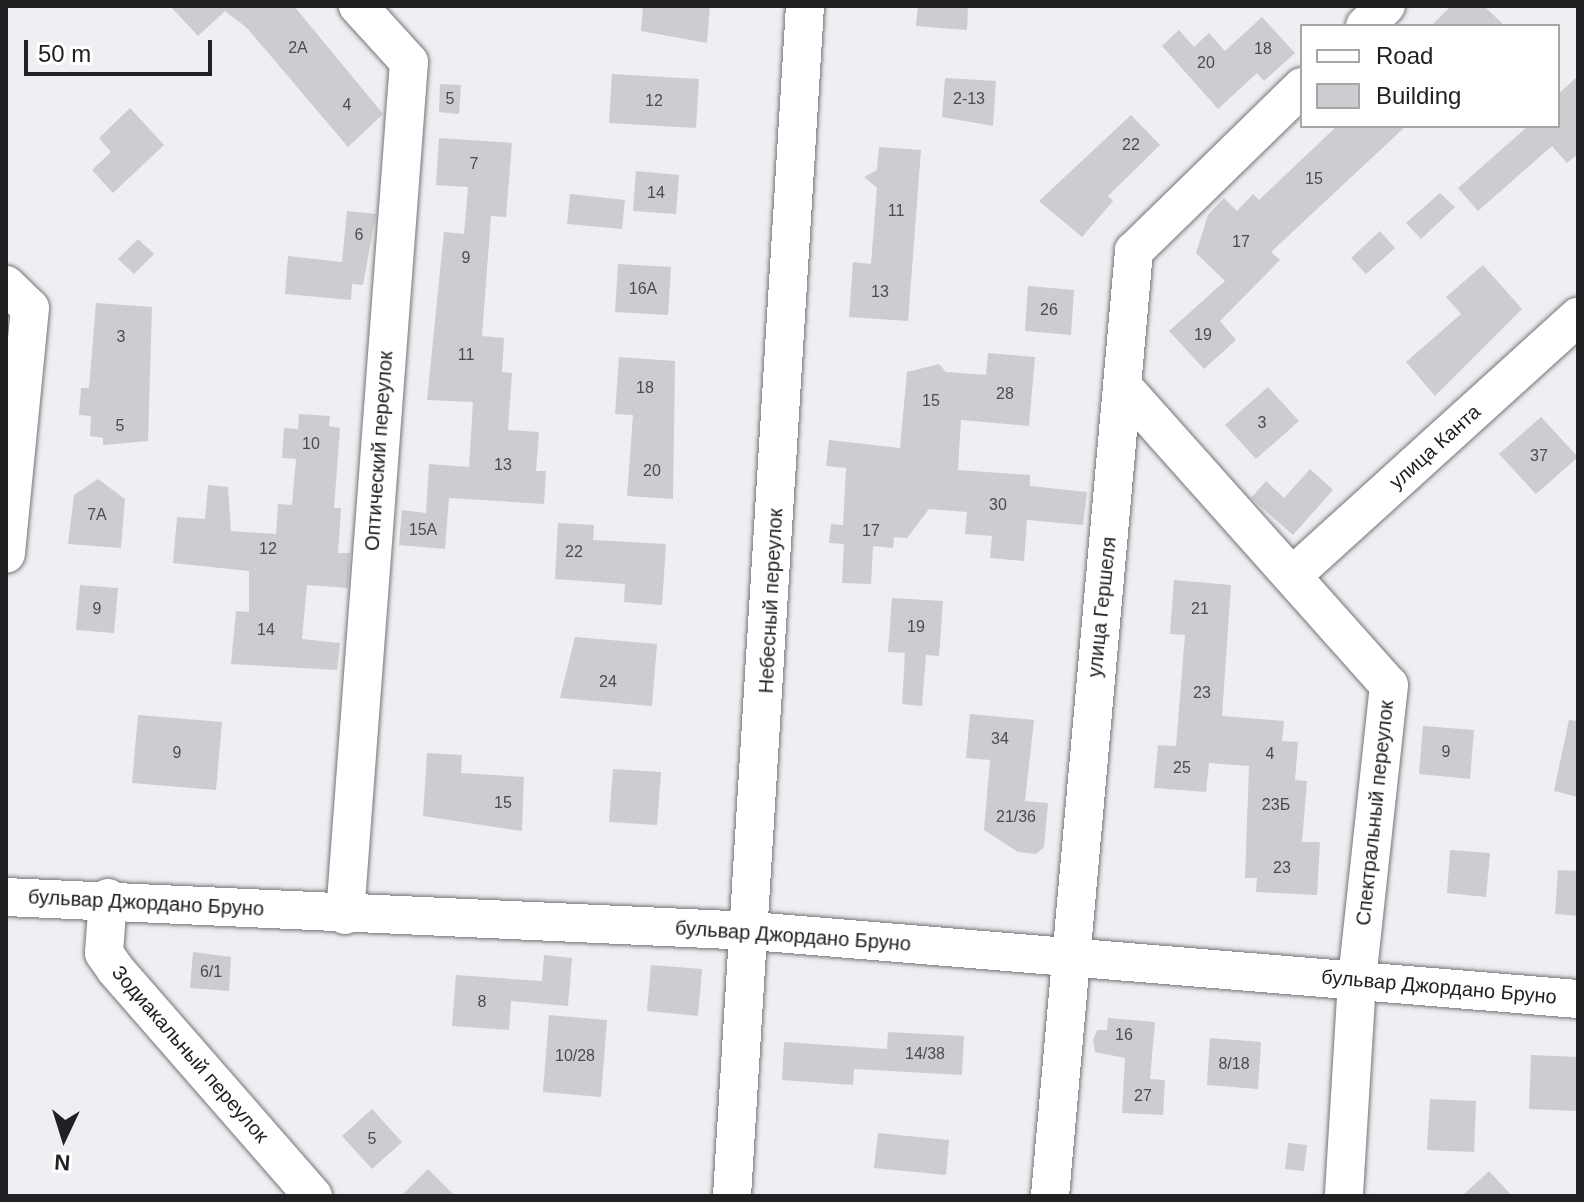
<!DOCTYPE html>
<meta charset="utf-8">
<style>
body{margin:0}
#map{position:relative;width:1584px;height:1202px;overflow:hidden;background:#edeff2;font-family:Helvetica,sans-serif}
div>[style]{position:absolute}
.building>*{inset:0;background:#cbcdd0}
.roads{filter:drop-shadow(0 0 2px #747578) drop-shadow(0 0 2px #747578)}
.minor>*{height:38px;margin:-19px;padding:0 19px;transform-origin:19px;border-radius:19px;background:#fff}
span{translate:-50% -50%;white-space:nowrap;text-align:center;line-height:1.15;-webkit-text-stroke:7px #fff;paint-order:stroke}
.number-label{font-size:16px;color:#4b4c4e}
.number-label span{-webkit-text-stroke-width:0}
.street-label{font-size:20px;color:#202122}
.frame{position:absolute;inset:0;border:8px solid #202122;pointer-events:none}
.legend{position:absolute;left:1300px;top:24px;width:260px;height:104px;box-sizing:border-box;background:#fff;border:2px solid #a6a6a7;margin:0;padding:10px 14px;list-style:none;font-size:24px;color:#202122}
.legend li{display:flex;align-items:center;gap:16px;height:40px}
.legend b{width:40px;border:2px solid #a6a6a7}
.north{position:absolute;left:24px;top:1098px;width:80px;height:80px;-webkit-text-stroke:6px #fff;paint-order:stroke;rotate:184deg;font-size:22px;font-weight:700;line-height:32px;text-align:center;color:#202122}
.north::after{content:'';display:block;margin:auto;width:28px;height:36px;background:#202122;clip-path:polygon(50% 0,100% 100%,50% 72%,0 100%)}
.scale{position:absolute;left:24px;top:40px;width:188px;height:36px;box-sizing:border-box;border:4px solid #202122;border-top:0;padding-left:10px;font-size:24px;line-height:28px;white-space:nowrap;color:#202122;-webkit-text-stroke:6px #fff;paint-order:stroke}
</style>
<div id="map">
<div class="building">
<i style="clip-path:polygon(170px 6px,294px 6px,383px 114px,348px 147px,247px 28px,225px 11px,198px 36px)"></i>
<i style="clip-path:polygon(643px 6px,710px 6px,707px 43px,641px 31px)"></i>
<i style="clip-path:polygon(918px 6px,968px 6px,967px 30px,916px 26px)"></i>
<i style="clip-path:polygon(1451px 6px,1484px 6px,1505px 26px,1431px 26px)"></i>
<i style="clip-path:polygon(1262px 17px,1295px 53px,1264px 81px,1257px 73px,1218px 109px,1162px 46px,1179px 30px,1194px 47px,1209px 33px,1225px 51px)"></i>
<i style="clip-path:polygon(612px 74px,699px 79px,696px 128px,609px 123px)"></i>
<i style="clip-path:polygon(1578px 76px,1578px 154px,1567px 163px,1552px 146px,1478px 211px,1458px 188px,1528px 126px,1558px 126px,1558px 94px)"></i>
<i style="clip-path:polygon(945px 78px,996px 81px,993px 126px,942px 117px)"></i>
<i style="clip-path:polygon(440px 84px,461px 85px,459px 114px,439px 112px)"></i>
<i style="clip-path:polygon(130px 108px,164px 145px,113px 193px,92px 170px,111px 152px,99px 138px)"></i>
<i style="clip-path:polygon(1131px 115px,1160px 145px,1108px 196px,1113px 201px,1082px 237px,1039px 201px)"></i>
<i style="clip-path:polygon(1337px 126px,1406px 126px,1271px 252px,1280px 260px,1220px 321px,1236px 340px,1204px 369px,1169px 331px,1225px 281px,1196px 253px,1208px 215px,1224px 198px,1237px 211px,1253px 194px,1259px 200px)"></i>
<i style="clip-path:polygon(439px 138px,512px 143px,506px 217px,491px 216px,482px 336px,504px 338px,502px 372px,512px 373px,508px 430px,539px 432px,536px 471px,546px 471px,544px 504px,449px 498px,445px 549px,399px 545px,402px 510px,426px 513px,429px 464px,469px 467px,473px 402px,427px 400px,444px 232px,464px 234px,468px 187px,436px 185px)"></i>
<i style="clip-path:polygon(879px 147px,921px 150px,908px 321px,849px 317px,853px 262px,871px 264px,877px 188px,864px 177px,877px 170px)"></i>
<i style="clip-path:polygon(636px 171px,679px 175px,676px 214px,633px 211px)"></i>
<i style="clip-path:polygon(1440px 193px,1455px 207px,1421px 239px,1406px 223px)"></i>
<i style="clip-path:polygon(570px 194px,625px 200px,622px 229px,567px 224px)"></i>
<i style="clip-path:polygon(347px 211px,376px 214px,363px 285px,352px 284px,351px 300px,285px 294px,288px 256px,342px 262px)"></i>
<i style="clip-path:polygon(1380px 231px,1395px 248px,1366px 274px,1351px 258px)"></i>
<i style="clip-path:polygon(138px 239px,154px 254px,134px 274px,118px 259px)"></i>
<i style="clip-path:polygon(618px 264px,671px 267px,668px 315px,615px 312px)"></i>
<i style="clip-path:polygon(1483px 265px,1522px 309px,1435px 396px,1406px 362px,1461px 314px,1446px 297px)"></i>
<i style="clip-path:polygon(1028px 286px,1074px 290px,1071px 335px,1025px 331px)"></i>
<i style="clip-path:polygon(96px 303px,152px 307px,148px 441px,103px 445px,103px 438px,90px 436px,91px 416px,79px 415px,81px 388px,89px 388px)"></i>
<i style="clip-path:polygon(988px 353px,1035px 357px,1029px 426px,961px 420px,958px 470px,1030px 475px,1030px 486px,1087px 492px,1083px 525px,1027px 520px,1024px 561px,990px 558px,992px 536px,965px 534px,967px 512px,929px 509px,907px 538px,894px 537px,893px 548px,873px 546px,871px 584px,842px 583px,844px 544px,829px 543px,831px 524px,843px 525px,846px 468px,826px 466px,829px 440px,900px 448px,907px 372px,939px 364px,946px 372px,986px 375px)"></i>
<i style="clip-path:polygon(619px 357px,675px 361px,673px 499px,627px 496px,633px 415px,615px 414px)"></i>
<i style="clip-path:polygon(1268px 387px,1299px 421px,1256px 459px,1225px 425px)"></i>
<i style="clip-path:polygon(299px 414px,330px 416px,329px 426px,340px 428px,334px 508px,341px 508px,338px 553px,350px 553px,348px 588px,307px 585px,302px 639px,340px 643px,337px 670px,231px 664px,236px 611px,249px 612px,249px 571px,173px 563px,177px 517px,205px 519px,208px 485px,228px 487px,231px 531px,276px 534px,278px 504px,292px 505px,296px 459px,282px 458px,284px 428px,298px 429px)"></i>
<i style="clip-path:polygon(1541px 417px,1578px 457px,1536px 494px,1499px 454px)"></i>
<i style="clip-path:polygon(1310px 469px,1333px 490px,1293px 535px,1251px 498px,1266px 481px,1284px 498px)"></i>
<i style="clip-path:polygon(98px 479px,125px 499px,121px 548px,68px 544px,74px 495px)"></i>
<i style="clip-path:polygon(558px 523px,594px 525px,593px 540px,666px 544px,662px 605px,624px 602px,625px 584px,555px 579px)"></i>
<i style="clip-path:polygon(1174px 580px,1231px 585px,1222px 716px,1284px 721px,1282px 741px,1298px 742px,1295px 780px,1307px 781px,1302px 842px,1320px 842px,1317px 895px,1256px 892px,1257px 878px,1245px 878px,1249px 766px,1209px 763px,1206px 792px,1154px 788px,1158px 745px,1176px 746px,1185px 635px,1170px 634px)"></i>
<i style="clip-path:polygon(80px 585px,118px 588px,114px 633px,76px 630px)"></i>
<i style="clip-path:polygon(892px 598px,943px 601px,939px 656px,926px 655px,922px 706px,902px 704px,905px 653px,888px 652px)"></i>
<i style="clip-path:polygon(575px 637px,657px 644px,652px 706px,560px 698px)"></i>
<i style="clip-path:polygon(970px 714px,1034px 720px,1025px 801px,1048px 803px,1044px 847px,1036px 854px,1018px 852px,984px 830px,990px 760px,966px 758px)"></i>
<i style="clip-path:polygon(138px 715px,222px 722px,216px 790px,132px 783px)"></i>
<i style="clip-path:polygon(1569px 720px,1578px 721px,1578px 797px,1554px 791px)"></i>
<i style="clip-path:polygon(1423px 726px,1474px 730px,1470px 779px,1419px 774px)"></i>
<i style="clip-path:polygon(427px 753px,462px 755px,461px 773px,524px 777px,522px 831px,423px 816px)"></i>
<i style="clip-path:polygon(613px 769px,661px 772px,657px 825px,609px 822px)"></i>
<i style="clip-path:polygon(1450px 850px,1490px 853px,1486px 897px,1447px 893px)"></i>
<i style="clip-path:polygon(1558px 870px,1578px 871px,1578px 916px,1555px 914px)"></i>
<i style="clip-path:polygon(193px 952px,231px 957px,229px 991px,190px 988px)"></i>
<i style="clip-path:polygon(544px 955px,572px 958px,568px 1006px,511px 1001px,509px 1030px,452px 1026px,456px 975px,542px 981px)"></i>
<i style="clip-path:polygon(651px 965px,702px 969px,698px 1016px,647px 1011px)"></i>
<i style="clip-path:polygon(549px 1015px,607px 1020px,601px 1097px,543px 1092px)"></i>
<i style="clip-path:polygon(1108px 1018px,1155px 1022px,1150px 1079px,1165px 1080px,1163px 1115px,1122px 1113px,1125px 1058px,1095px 1052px,1093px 1040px,1097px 1030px,1107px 1030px)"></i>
<i style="clip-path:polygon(888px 1032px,964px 1036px,962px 1075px,854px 1069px,853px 1085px,782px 1080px,784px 1042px,887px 1049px)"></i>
<i style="clip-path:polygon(1210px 1038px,1261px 1042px,1258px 1089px,1207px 1085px)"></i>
<i style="clip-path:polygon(1531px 1055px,1578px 1057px,1578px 1111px,1529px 1109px)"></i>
<i style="clip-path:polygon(1430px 1099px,1476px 1101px,1474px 1152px,1427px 1150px)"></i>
<i style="clip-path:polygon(372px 1109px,402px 1142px,372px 1169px,342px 1136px)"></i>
<i style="clip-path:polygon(878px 1133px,949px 1140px,946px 1175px,874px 1168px)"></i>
<i style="clip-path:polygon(1288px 1143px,1307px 1145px,1304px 1171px,1285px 1169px)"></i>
<i style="clip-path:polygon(428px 1169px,455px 1196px,401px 1196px)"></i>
<i style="clip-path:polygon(1489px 1171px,1512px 1196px,1462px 1196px)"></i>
</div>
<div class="roads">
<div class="minor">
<i style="left:1365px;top:26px;width:29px;rotate:-44deg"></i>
<i style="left:6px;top:285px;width:33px;rotate:44deg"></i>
<i style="left:30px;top:308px;width:247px;rotate:95.6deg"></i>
<i style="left:1124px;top:388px;width:398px;rotate:48.3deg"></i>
<i style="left:1389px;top:685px;width:298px;rotate:96.2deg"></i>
<i style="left:1357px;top:981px;width:215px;rotate:93.5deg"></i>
<i style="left:1292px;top:576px;width:386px;rotate:-42.2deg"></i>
<i style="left:6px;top:897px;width:747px;rotate:2.61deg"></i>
<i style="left:752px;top:931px;width:829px;rotate:4.71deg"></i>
<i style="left:108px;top:898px;width:55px;rotate:94.2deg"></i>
<i style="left:104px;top:953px;width:19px;rotate:55deg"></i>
<i style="left:115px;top:969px;width:301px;rotate:48.9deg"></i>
<i style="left:345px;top:915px;width:855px;rotate:-85.71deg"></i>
<i style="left:409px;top:62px;width:76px;rotate:-132.3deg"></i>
<i style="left:732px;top:1196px;width:1192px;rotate:-86.49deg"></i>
<i style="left:1050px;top:1196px;width:949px;rotate:-84.92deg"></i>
<i style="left:1134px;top:251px;width:235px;rotate:-44.3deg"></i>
</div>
</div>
<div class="number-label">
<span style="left:298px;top:48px">2А</span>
<span style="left:1263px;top:49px">18</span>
<span style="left:1206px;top:63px">20</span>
<span style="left:450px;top:99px">5</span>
<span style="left:969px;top:99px">2-13</span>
<span style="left:654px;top:101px">12</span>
<span style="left:347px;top:105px">4</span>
<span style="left:1131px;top:145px">22</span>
<span style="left:474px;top:164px">7</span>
<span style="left:1314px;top:179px">15</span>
<span style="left:656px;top:193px">14</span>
<span style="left:896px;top:211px">11</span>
<span style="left:359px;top:235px">6</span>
<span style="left:1241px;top:242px">17</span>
<span style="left:466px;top:258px">9</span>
<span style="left:643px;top:289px">16А</span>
<span style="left:880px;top:292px">13</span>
<span style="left:1049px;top:310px">26</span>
<span style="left:1203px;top:335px">19</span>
<span style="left:121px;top:337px">3</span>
<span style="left:466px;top:355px">11</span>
<span style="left:645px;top:388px">18</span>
<span style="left:1005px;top:394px">28</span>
<span style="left:931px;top:401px">15</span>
<span style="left:1262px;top:423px">3</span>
<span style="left:120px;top:426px">5</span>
<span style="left:311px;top:444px">10</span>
<span style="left:1539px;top:456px">37</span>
<span style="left:503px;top:465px">13</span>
<span style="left:652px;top:471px">20</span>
<span style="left:998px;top:505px">30</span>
<span style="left:97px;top:515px">7А</span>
<span style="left:423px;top:530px">15А</span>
<span style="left:871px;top:531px">17</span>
<span style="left:268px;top:549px">12</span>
<span style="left:574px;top:552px">22</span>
<span style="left:97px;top:609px">9</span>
<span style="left:1200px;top:609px">21</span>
<span style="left:916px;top:627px">19</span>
<span style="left:266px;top:630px">14</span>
<span style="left:608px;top:682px">24</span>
<span style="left:1202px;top:693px">23</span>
<span style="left:1000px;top:739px">34</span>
<span style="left:1446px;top:752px">9</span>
<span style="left:177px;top:753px">9</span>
<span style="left:1270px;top:754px">4</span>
<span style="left:1182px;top:768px">25</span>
<span style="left:503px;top:803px">15</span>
<span style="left:1276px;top:805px">23Б</span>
<span style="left:1016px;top:817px">21/36</span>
<span style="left:1282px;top:868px">23</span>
<span style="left:211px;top:972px">6/1</span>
<span style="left:482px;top:1002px">8</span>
<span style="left:1124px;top:1035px">16</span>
<span style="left:925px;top:1054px">14/38</span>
<span style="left:575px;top:1056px">10/28</span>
<span style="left:1234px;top:1064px">8/18</span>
<span style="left:1143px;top:1096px">27</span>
<span style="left:372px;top:1139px">5</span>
</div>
<div class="street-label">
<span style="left:1435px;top:447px;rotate:-42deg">улица Канта</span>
<span style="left:379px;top:451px;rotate:-86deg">Оптический переулок</span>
<span style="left:771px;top:601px;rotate:-87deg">Небесный переулок</span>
<span style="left:1102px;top:607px;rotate:-84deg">улица Гершеля</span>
<span style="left:1375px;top:813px;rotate:-84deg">Спектральный переулок</span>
<span style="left:146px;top:903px;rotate:3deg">бульвар Джордано Бруно</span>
<span style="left:793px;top:936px;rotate:4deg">бульвар Джордано Бруно</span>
<span style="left:1439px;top:987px;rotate:5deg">бульвар Джордано Бруно</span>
<span style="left:190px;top:1054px;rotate:49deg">Зодиакальный переулок</span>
</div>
<div class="frame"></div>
<ul class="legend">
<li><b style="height:10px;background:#fff"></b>Road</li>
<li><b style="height:22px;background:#cbcdd0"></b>Building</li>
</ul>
<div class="north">N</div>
<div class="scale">50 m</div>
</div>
